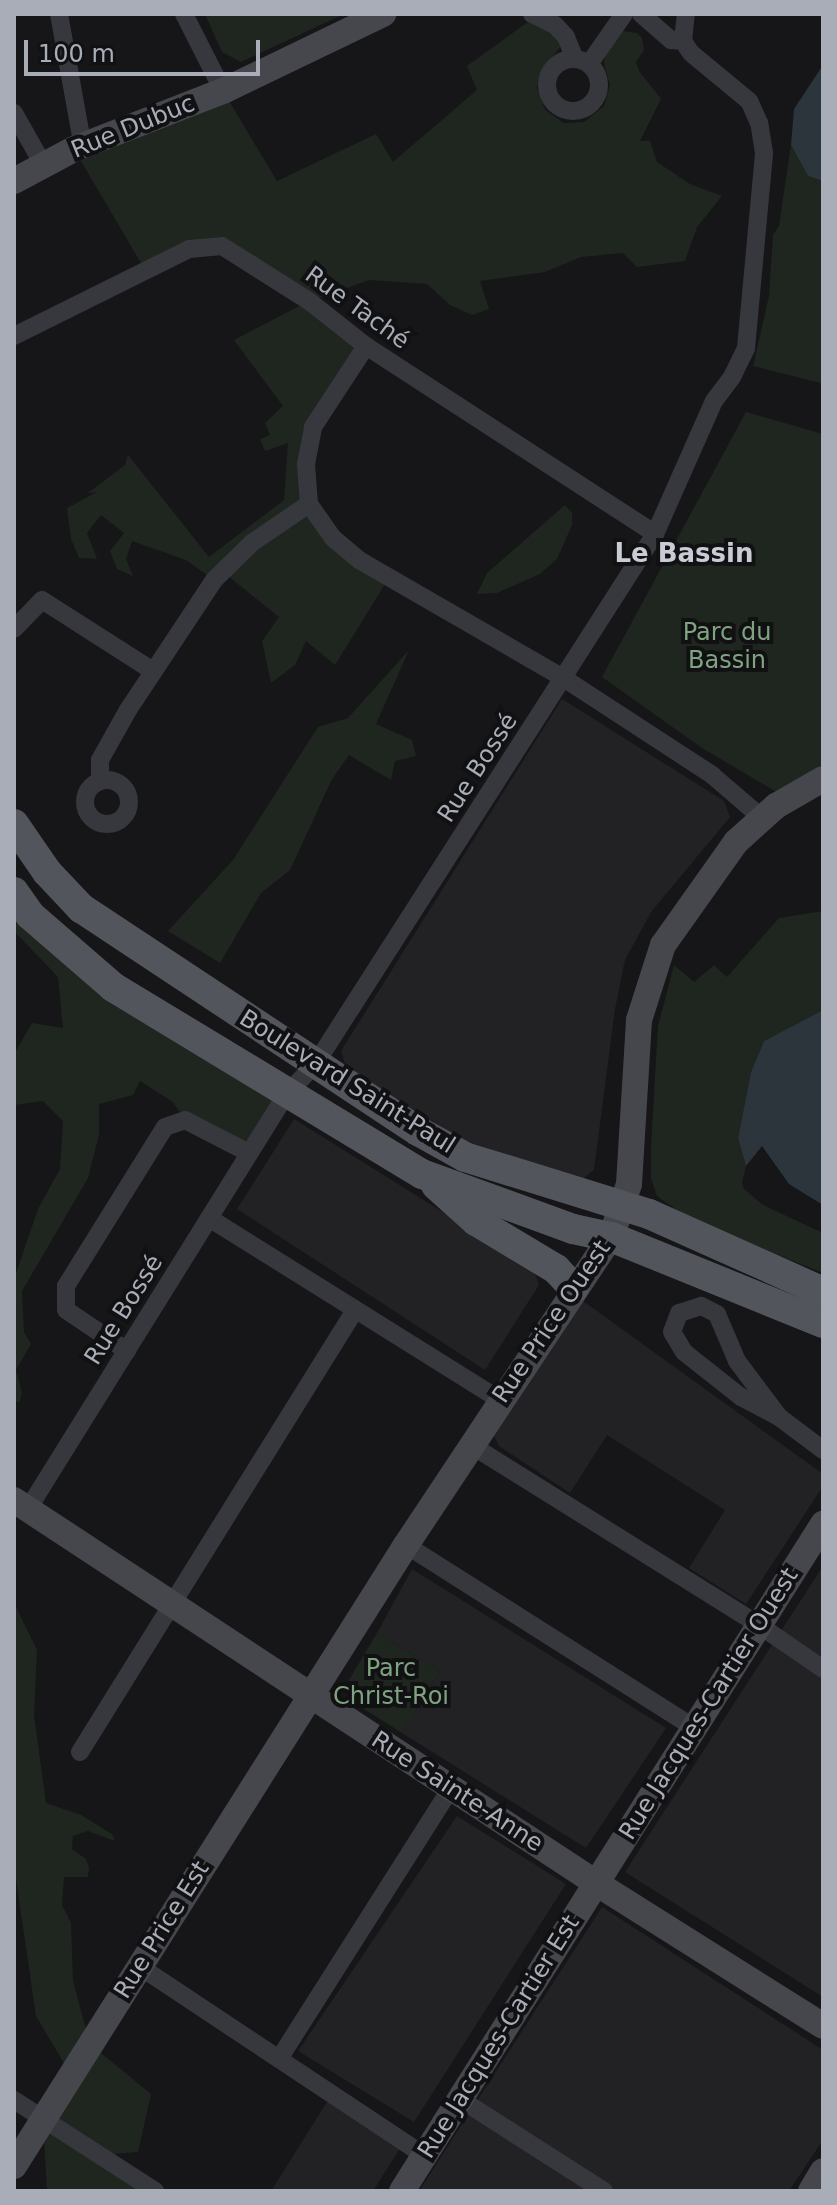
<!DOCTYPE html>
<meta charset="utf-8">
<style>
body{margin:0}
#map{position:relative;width:837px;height:2205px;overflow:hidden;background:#161618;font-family:"DejaVu Sans",sans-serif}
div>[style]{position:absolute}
.built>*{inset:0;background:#222225}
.green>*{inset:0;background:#1e261f}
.water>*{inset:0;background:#2c353c}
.street>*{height:18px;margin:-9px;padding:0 9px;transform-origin:9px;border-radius:9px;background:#37383d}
.street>.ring{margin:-9px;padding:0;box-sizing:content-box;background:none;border:18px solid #37383d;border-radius:50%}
.secondary>*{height:26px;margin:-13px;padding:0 13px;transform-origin:13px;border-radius:13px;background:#45474d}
.primary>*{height:30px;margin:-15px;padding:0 15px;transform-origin:15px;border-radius:15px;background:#53555c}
span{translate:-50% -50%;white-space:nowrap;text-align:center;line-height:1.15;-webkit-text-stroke:8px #111113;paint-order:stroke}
.street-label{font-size:24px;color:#a8adb8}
.park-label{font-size:24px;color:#7fa381}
.neighbourhood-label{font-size:26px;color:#c9ccd4;font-weight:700}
.frame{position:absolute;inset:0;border:16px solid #a8adb8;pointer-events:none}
.scale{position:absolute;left:24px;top:40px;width:236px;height:36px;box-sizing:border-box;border:4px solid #a8adb8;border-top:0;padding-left:10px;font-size:24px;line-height:28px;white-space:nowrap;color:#a8adb8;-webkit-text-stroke:6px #111113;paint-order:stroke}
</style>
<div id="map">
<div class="built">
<i style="clip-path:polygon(562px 699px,724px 801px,730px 817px,651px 912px,625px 960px,615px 1009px,594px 1170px,581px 1180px,458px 1138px,346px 1067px,341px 1051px)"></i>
<i style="clip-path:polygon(294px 1119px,523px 1262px,536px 1275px,539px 1285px,485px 1370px,237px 1209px)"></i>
<i style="clip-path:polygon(583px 1301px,823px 1474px,823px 1486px,746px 1604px,689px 1568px,725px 1510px,607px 1435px,570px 1493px,499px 1446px,494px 1436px)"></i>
<i style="clip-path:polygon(823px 1566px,823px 1997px,625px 1872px)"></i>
<i style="clip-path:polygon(412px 1569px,666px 1728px,586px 1848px,402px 1733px,440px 1671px,377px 1633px)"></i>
<i style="clip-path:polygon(457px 1816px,566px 1884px,414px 2122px,298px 2051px)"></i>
<i style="clip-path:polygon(602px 1907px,823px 2050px,823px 2140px,789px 2191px,419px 2191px)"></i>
<i style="clip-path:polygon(332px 2094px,404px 2142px,373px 2191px,271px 2191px)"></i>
</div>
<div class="green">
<i style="clip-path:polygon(205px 14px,344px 14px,241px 62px,222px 52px)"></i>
<i style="clip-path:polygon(532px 19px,558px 31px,561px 46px,542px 69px,537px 88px,545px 110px,564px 123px,584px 122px,604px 106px,610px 85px,604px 63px,606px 51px,622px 31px,637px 33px,642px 38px,644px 50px,636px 62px,639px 71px,661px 99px,640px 141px,650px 141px,657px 162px,690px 184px,722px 196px,697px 227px,685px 261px,637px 267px,623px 253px,581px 257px,545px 272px,480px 281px,489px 309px,472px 315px,450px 305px,427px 284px,369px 280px,310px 301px,366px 346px,313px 427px,309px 504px,333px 538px,390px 576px,335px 665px,306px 641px,295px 665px,271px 683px,262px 641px,279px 617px,223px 572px,214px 580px,186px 560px,132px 541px,126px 559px,133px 576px,117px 569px,110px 551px,124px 533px,101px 515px,87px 533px,97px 559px,79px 558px,71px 539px,67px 508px,97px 492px,88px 493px,125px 465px,128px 455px,209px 557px,284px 500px,288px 443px,265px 451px,260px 439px,270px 435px,265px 423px,283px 406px,234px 340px,309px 301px,222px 246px,145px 270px,74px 149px,223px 91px,277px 181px,376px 134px,393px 162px,477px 90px,467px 66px)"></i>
<i style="clip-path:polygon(791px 145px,808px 176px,823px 181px,821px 383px,753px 366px,769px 296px,773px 235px,779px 226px)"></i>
<i style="clip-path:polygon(746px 412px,823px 434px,823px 763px,785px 797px,702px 748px,602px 677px)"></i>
<i style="clip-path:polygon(565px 505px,572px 513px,572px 525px,557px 559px,540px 574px,497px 593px,477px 594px,487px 573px)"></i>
<i style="clip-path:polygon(409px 650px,376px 724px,412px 740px,416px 756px,395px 761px,391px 780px,349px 755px,332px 779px,290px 870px,261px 893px,220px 963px,168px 931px,233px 860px,318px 727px,348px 718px)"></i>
<i style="clip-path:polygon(14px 892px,30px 915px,286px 1095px,249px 1153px,185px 1120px,173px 1102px,140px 1081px,133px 1095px,99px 1104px,99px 1135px,88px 1178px,22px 1291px,24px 1332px,31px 1344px,16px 1370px,22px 1393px,19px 1403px,14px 1400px,14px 1279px,38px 1209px,60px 1169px,63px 1121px,43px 1101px,14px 1105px,14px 1054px,32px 1023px,63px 1028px,58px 977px,14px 931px)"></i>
<i style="clip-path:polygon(823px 911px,823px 1010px,764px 1041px,751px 1072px,738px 1138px,746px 1166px,742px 1183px,744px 1189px,763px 1205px,823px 1233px,823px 1273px,688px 1218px,657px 1196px,651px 1178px,651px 1147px,658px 1026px,674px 965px,694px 982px,714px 965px,727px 977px,779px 918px)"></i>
<i style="clip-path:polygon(14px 1603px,37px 1650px,34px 1715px,46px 1803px,81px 1815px,112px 1834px,115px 1841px,88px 1831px,73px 1836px,72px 1849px,86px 1859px,89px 1868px,88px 1877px,64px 1877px,62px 1905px,71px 1923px,73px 1981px,90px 2044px,151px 2094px,138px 2152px,101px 2155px,148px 2191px,47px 2191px,43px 2119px,71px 2075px,36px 2016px,14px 1865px)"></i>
<i style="clip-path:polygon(377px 1633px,440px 1671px,402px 1733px,353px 1702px,343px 1690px)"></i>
</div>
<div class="water">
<i style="clip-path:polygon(823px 65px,823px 181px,808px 176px,791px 145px,794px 109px)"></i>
<i style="clip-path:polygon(823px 1010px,823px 1205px,789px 1184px,762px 1146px,746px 1166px,738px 1138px,751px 1072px,764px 1041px)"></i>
</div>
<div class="street">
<i style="left:59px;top:14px;width:136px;rotate:79.8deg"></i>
<i style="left:184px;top:14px;width:86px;rotate:63.1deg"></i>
<i style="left:532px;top:14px;width:25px;rotate:26deg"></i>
<i style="left:555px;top:25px;width:16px;rotate:47deg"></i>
<i style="left:566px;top:37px;width:24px;rotate:68deg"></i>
<i style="left:641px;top:14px;width:40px;rotate:41deg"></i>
<i style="left:671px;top:40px;width:12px;rotate:5deg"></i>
<i class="ring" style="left:547px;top:59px;width:34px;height:34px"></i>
<i style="left:589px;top:64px;width:61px;rotate:-55deg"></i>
<i style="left:14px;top:113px;width:61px;rotate:60.5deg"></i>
<i style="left:14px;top:336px;width:195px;rotate:-26.4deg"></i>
<i style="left:189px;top:249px;width:33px;rotate:-5deg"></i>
<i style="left:222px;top:246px;width:103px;rotate:32.3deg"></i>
<i style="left:309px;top:301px;width:73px;rotate:38.3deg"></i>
<i style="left:366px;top:346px;width:345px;rotate:33deg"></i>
<i style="left:309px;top:504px;width:42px;rotate:54.8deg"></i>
<i style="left:333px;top:538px;width:34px;rotate:40deg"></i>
<i style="left:359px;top:560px;width:238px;rotate:30deg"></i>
<i style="left:565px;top:679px;width:176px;rotate:33.1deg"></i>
<i style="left:712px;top:775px;width:65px;rotate:40.6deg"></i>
<i style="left:14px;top:629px;width:40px;rotate:-46deg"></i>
<i style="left:42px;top:600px;width:132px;rotate:32.6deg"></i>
<i class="ring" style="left:85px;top:780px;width:26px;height:26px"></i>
<i style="left:100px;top:781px;width:21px;rotate:-90deg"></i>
<i style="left:100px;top:760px;width:57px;rotate:-60.8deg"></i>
<i style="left:128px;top:710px;width:156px;rotate:-56.5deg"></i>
<i style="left:214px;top:580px;width:54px;rotate:-44.3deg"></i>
<i style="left:253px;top:542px;width:68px;rotate:-34.2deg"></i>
<i style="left:309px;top:504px;width:40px;rotate:-94.3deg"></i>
<i style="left:306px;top:464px;width:38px;rotate:-79deg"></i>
<i style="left:313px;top:427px;width:97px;rotate:-56.8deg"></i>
<i style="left:209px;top:1218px;width:343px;rotate:32deg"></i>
<i style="left:127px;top:1351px;width:73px;rotate:-146.1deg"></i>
<i style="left:66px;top:1310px;width:24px;rotate:-90deg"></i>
<i style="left:66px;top:1286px;width:187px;rotate:-58.1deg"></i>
<i style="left:165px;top:1127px;width:21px;rotate:-19deg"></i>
<i style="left:185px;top:1120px;width:72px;rotate:27.3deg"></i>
<i style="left:779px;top:1417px;width:70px;rotate:-126.9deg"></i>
<i style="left:737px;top:1361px;width:51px;rotate:-113.1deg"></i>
<i style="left:717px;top:1314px;width:18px;rotate:-153deg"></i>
<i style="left:701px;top:1306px;width:23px;rotate:162deg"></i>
<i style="left:679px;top:1313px;width:20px;rotate:110deg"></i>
<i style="left:672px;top:1332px;width:23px;rotate:59deg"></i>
<i style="left:684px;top:1352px;width:73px;rotate:38.3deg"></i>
<i style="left:741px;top:1397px;width:43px;rotate:27.8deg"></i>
<i style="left:779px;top:1417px;width:55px;rotate:36.9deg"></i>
<i style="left:471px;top:1445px;width:340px;rotate:32deg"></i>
<i style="left:759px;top:1625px;width:78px;rotate:34.5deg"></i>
<i style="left:28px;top:1509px;width:488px;rotate:-58.1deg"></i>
<i style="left:286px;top:1095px;width:44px;rotate:-46.8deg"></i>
<i style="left:316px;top:1063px;width:628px;rotate:-57.35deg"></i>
<i style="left:655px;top:534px;width:145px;rotate:-66.1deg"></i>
<i style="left:714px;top:401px;width:30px;rotate:-53deg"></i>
<i style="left:732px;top:377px;width:32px;rotate:-64deg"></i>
<i style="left:746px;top:348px;width:196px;rotate:-84.7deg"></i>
<i style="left:764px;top:153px;width:30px;rotate:-99deg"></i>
<i style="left:759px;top:123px;width:24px;rotate:-114deg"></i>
<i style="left:749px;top:101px;width:75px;rotate:-140.4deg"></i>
<i style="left:691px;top:53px;width:14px;rotate:-124deg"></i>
<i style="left:683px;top:41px;width:27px;rotate:-84deg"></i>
<i style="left:406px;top:1545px;width:341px;rotate:32.4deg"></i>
<i style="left:80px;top:1752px;width:521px;rotate:-58.11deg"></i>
<i style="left:139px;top:1966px;width:343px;rotate:33.6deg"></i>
<i style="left:279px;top:2059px;width:321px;rotate:-57.6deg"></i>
<i style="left:460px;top:2099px;width:171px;rotate:32.6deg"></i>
<i style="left:14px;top:2100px;width:168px;rotate:32.8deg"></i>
</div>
<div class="secondary">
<i style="left:14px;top:181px;width:68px;rotate:-28.1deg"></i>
<i style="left:74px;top:149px;width:160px;rotate:-21.3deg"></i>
<i style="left:223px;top:91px;width:178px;rotate:-25.7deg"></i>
<i style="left:14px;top:1500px;width:697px;rotate:33.35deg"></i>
<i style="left:596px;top:1883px;width:268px;rotate:32.2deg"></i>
<i style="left:14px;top:2166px;width:734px;rotate:-57.74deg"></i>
<i style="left:406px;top:1545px;width:370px;rotate:-56.4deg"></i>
<i style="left:611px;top:1237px;width:56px;rotate:-71.2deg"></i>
<i style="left:629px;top:1184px;width:164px;rotate:-86.5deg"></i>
<i style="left:639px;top:1020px;width:79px;rotate:-72.3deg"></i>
<i style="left:663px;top:945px;width:126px;rotate:-54.7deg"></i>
<i style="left:736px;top:842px;width:54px;rotate:-42deg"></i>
<i style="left:776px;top:806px;width:54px;rotate:-29.9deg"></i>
<i style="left:402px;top:2191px;width:789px;rotate:-57.74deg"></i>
<i style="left:811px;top:2191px;width:23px;rotate:-59deg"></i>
</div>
<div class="primary">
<i style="left:14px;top:824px;width:58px;rotate:55.5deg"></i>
<i style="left:47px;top:872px;width:50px;rotate:46.6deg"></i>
<i style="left:81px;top:908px;width:404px;rotate:33.5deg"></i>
<i style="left:418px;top:1131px;width:54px;rotate:29deg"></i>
<i style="left:465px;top:1157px;width:193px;rotate:17.2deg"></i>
<i style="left:649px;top:1214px;width:191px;rotate:24.1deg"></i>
<i style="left:14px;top:892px;width:28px;rotate:55deg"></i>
<i style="left:30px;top:915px;width:110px;rotate:40.9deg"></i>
<i style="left:113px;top:987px;width:361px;rotate:31.2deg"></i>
<i style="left:422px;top:1174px;width:161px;rotate:20deg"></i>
<i style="left:573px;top:1229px;width:39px;rotate:12deg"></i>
<i style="left:611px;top:1237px;width:229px;rotate:22.1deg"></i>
<i style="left:436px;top:1185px;width:54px;rotate:42deg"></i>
<i style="left:476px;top:1221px;width:93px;rotate:31deg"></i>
<i style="left:556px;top:1269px;width:26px;rotate:47deg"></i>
</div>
<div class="street-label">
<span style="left:133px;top:127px;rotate:-22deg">Rue Dubuc</span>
<span style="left:357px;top:308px;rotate:36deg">Rue Taché</span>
<span style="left:478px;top:768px;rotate:-57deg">Rue Bossé</span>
<span style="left:347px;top:1082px;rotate:32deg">Boulevard Saint-Paul</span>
<span style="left:124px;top:1310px;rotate:-58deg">Rue Bossé</span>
<span style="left:552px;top:1322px;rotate:-56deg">Rue Price Ouest</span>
<span style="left:709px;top:1704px;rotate:-58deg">Rue Jacques-Cartier Ouest</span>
<span style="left:457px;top:1792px;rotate:33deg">Rue Sainte-Anne</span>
<span style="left:162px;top:1930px;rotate:-58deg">Rue Price Est</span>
<span style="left:499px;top:2037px;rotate:-58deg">Rue Jacques-Cartier Est</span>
</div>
<div class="park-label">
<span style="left:727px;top:647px">Parc du<br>Bassin</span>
<span style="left:391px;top:1683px">Parc<br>Christ-Roi</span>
</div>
<div class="neighbourhood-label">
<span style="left:684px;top:554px">Le Bassin</span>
</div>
<div class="frame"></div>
<div class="scale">100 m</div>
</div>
